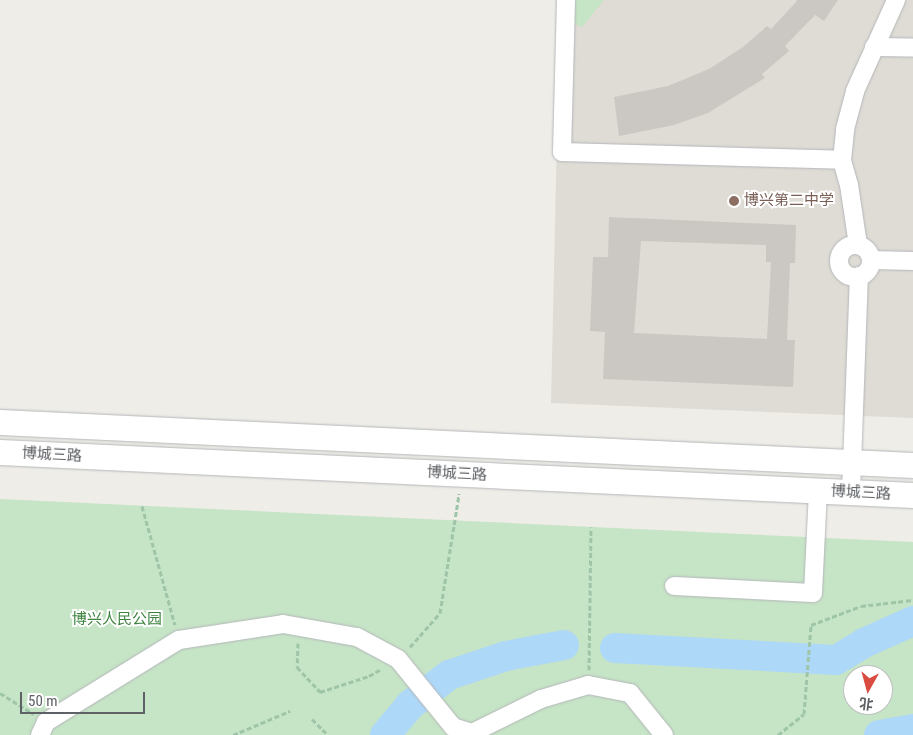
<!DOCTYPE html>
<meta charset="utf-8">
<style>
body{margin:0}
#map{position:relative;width:913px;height:735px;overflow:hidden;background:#efede7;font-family:"Roboto Condensed","Noto Sans SC",sans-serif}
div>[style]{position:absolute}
.education>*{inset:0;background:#dfdcd5}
.green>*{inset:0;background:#c6e4c6}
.river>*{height:30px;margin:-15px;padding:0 15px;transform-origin:15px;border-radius:15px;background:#aed8f8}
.building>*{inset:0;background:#cbc8c3}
.path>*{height:3px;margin-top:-1.5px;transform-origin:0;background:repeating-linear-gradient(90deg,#9fc5a9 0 5px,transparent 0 7.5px)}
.roads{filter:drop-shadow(0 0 1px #b4b6ba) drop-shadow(0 0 1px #b4b6ba)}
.street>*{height:18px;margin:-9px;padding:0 9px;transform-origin:9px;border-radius:9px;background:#fff}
.street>.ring{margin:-9px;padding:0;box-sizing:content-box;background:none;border:18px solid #fff;border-radius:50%}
.secondary>*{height:25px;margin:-12.5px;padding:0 12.5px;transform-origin:12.5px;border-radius:12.5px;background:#fff}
.dots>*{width:14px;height:14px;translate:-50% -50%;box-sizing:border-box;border:2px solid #fff;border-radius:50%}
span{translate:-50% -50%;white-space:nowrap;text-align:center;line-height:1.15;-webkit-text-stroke:4px #fff;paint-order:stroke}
.education-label{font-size:15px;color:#785e54}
.left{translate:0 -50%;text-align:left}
.street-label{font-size:15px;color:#5e6165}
.park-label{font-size:15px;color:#3e8440}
.north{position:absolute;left:843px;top:665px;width:50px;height:50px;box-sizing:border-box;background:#fff;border:1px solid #bfc0c1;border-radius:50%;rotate:187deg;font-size:14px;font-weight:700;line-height:20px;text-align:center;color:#5e6165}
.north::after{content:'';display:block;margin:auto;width:18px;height:22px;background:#da4b41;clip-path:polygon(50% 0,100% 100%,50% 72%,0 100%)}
.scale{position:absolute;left:20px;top:692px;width:125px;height:22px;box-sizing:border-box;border:2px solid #5e6165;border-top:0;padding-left:6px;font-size:15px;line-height:18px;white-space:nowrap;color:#5e6165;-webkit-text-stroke:4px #fff;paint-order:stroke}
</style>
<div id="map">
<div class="education">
<i style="clip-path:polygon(560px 0,913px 0,913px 418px,551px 403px)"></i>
</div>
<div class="green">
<i style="clip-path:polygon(572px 0,604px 0,582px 27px,571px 22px)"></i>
<i style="clip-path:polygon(evenodd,0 499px,913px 542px,913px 735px,0 735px,0 499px,853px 675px,883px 675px,883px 705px,853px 705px,853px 675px)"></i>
</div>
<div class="river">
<i style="left:615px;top:648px;width:221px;rotate:3.1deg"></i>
<i style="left:836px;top:660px;width:33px;rotate:-31deg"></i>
<i style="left:864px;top:643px;width:54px;rotate:-24.2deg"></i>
<i style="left:385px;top:735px;width:39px;rotate:-50deg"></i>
<i style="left:410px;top:705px;width:49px;rotate:-37.6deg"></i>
<i style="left:449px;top:675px;width:60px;rotate:-18.4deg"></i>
<i style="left:506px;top:656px;width:59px;rotate:-10.7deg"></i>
<i style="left:879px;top:735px;width:35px;rotate:-10deg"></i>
</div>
<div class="building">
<i style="clip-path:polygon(795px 0,838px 0,824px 21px,815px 15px,785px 46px,789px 51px,762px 74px,765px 78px,708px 113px,674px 125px,619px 136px,614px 97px,668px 86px,709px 69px,743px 47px,767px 26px,771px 29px,797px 1px)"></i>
<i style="clip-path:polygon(evenodd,609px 217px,796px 225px,795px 263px,790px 263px,787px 340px,795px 340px,793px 387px,603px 379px,605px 332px,590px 331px,593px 257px,608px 257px,609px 217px,641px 241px,766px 245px,766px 262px,771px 262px,767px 339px,634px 333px,641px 241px)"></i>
</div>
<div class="path">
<i style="left:142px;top:506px;width:123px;rotate:74.5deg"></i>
<i style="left:298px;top:643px;width:24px;rotate:92deg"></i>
<i style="left:297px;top:667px;width:34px;rotate:47deg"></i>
<i style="left:320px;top:692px;width:52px;rotate:-18.1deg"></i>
<i style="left:369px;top:676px;width:14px;rotate:-30deg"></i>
<i style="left:410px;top:647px;width:45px;rotate:-48.6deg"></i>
<i style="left:440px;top:613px;width:121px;rotate:-80.9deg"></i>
<i style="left:589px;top:670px;width:143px;rotate:-89.2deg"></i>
<i style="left:0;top:693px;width:40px;rotate:32deg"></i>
<i style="left:312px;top:719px;width:23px;rotate:45deg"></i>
<i style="left:233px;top:735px;width:62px;rotate:-22.8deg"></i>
<i style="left:778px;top:735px;width:33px;rotate:-39deg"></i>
<i style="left:804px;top:714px;width:89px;rotate:-85.5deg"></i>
<i style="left:811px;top:625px;width:53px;rotate:-20.8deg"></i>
<i style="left:861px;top:606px;width:52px;rotate:-6.6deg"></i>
</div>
<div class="roads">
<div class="street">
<i style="left:566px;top:0;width:152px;rotate:91.5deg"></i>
<i style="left:562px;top:152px;width:280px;rotate:1.6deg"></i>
<i style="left:874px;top:47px;width:39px;rotate:1deg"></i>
<i style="left:858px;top:245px;width:61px;rotate:-98.5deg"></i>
<i style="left:849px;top:185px;width:26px;rotate:-106deg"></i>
<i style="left:842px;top:160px;width:31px;rotate:-84deg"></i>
<i style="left:845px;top:129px;width:39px;rotate:-75deg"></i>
<i style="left:855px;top:91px;width:100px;rotate:-65.7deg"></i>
<i class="ring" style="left:839px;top:245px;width:14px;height:14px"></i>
<i style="left:871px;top:260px;width:42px;rotate:1.4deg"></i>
<i style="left:851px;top:492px;width:216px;rotate:-87.9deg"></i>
<i style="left:674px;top:586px;width:139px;rotate:2.9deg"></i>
<i style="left:813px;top:593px;width:102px;rotate:-87.2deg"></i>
<i style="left:40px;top:735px;width:14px;rotate:-65deg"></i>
<i style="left:46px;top:722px;width:156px;rotate:-31.7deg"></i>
<i style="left:179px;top:640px;width:105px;rotate:-8.7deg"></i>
<i style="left:283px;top:624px;width:75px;rotate:10deg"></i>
<i style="left:357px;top:637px;width:47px;rotate:28.2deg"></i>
<i style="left:398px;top:659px;width:87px;rotate:51deg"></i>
<i style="left:453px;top:727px;width:20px;rotate:18deg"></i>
<i style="left:472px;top:733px;width:77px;rotate:-26.2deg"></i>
<i style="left:541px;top:699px;width:49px;rotate:-16.6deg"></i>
<i style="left:588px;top:685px;width:43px;rotate:10.8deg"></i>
<i style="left:630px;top:693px;width:54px;rotate:51deg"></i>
</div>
<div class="secondary">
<i style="left:0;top:422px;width:914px;rotate:2.7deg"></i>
<i style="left:0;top:452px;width:914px;rotate:2.7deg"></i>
</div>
</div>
<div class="dots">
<i style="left:734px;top:201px;background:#8d6e63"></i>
</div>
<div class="education-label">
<span class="left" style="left:744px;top:201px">博兴第二中学</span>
</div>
<div class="street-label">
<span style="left:52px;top:455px;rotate:3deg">博城三路</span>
<span style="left:457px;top:474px;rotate:3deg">博城三路</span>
<span style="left:861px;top:493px;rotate:3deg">博城三路</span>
</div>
<div class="park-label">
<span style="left:117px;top:620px">博兴人民公园</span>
</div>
<div class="north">北</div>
<div class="scale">50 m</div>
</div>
